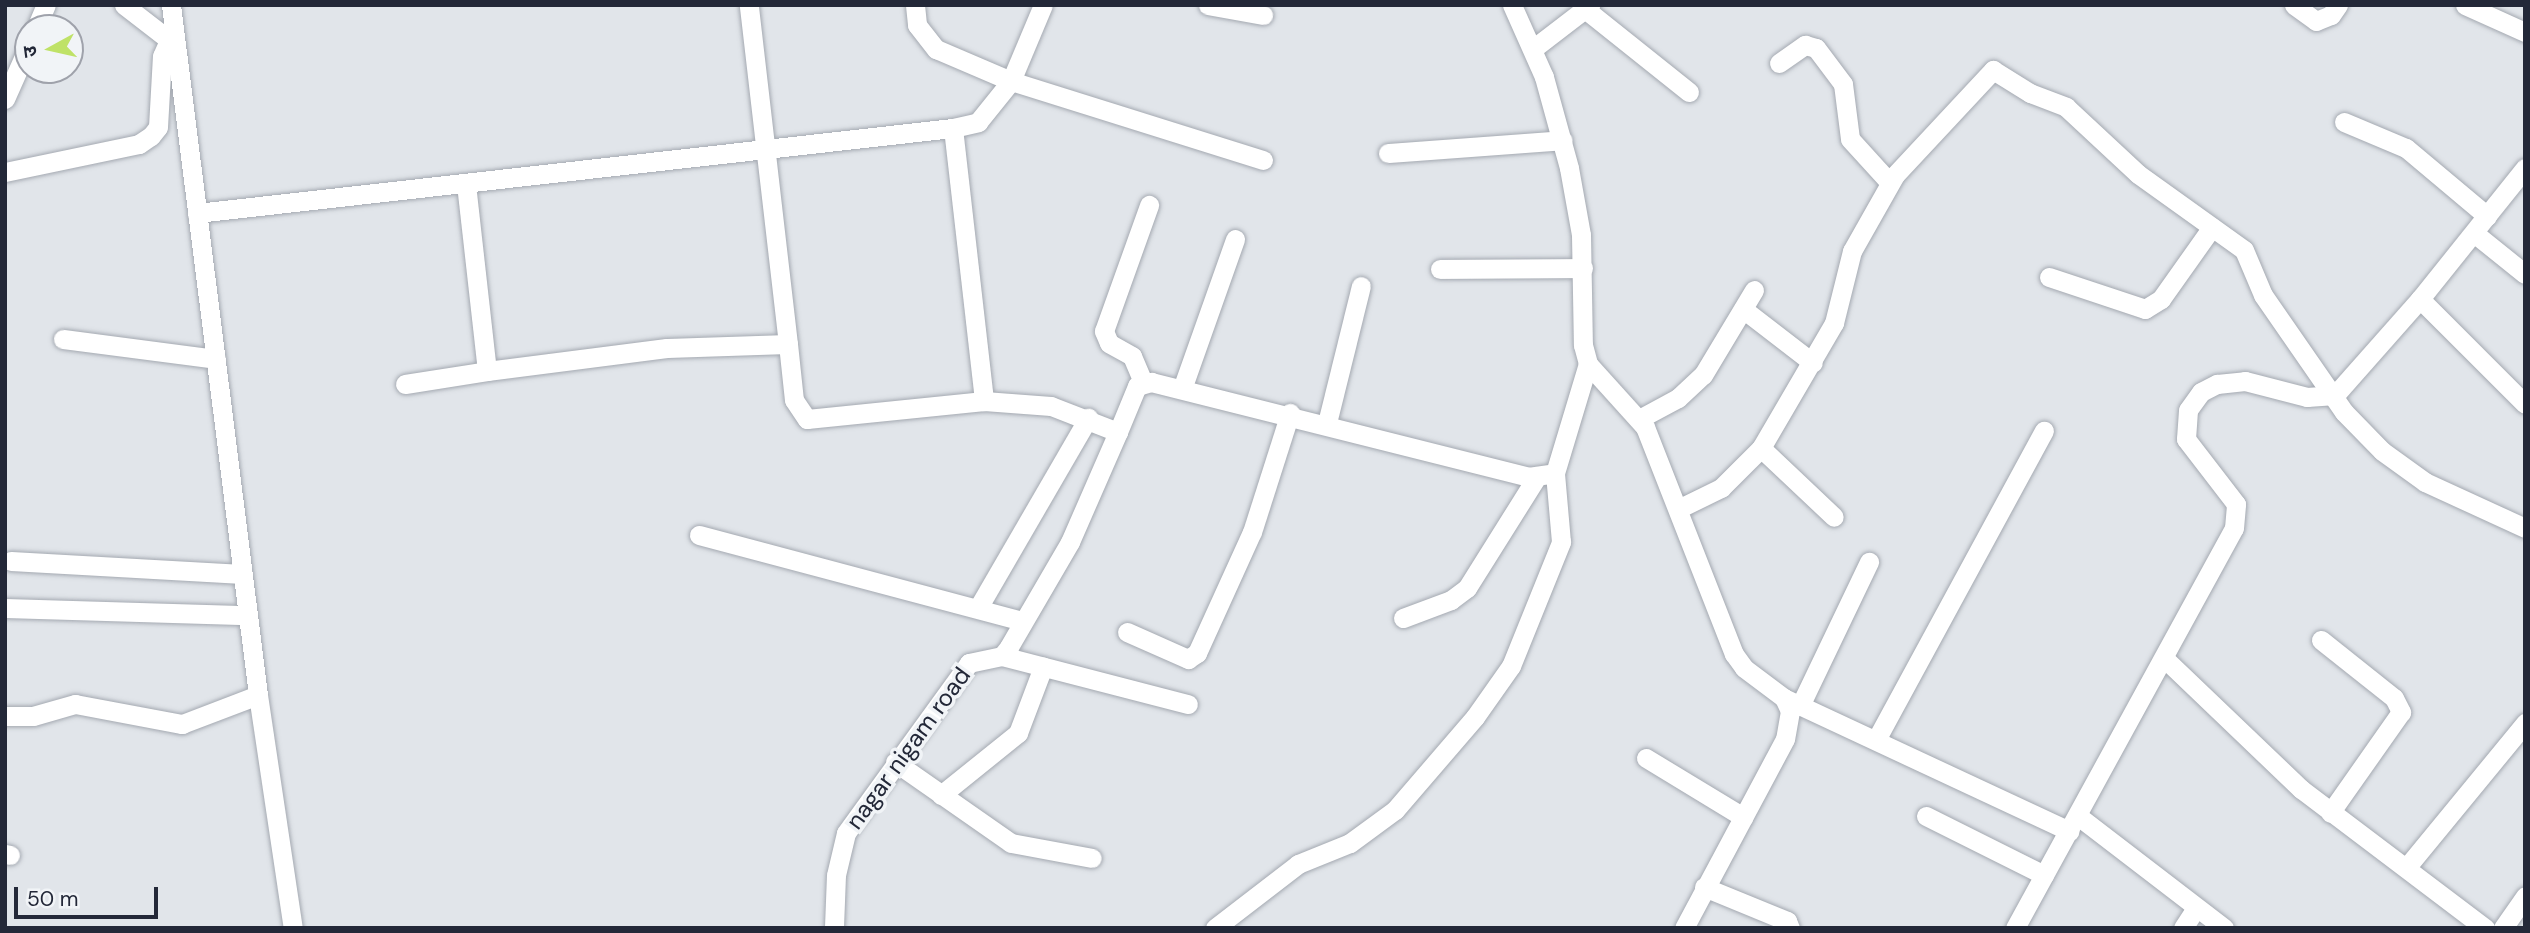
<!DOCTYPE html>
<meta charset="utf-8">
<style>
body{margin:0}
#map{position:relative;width:2530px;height:933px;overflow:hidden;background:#e1e5ea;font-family:"DM Sans","Noto Sans Devanagari",sans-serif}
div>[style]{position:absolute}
.roads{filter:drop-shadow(0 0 2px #a4a9b1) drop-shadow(0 0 2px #a4a9b1)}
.minor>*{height:19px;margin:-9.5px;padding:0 9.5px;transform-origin:9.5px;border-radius:9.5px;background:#fff}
span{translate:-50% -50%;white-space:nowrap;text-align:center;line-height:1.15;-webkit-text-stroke:7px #f1f4f7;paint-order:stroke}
.street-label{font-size:24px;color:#232838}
.frame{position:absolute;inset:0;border:7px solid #232838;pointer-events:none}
.north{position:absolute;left:14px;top:14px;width:70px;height:70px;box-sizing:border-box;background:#f1f4f7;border:2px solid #9fa2ab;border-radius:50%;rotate:262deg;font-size:19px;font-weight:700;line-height:28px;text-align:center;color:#232838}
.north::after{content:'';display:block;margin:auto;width:24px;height:32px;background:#bfe267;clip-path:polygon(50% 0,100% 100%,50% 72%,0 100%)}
.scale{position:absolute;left:14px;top:887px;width:144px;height:32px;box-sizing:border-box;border:4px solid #232838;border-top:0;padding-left:9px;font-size:21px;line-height:24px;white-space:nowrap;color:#232838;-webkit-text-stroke:5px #f1f4f7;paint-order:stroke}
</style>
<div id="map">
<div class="roads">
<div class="minor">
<i style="left:124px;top:5px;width:56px;rotate:37.7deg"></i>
<i style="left:171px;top:5px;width:695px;rotate:82.81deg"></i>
<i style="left:258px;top:695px;width:236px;rotate:81.5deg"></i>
<i style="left:915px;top:5px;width:20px;rotate:84deg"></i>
<i style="left:917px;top:25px;width:31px;rotate:52deg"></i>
<i style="left:936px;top:49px;width:82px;rotate:23.1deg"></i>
<i style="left:1011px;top:81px;width:264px;rotate:17.4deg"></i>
<i style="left:1208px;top:5px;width:56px;rotate:10.3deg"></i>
<i style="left:1512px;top:5px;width:79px;rotate:66deg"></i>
<i style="left:1544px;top:77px;width:94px;rotate:74.6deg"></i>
<i style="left:1569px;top:168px;width:68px;rotate:79.8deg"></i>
<i style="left:1581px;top:235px;width:110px;rotate:89deg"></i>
<i style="left:1583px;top:345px;width:20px;rotate:75deg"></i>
<i style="left:1588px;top:364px;width:85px;rotate:47.9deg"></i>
<i style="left:1645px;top:427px;width:244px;rotate:68.6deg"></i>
<i style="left:1734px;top:654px;width:17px;rotate:54deg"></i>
<i style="left:1744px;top:668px;width:50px;rotate:36.9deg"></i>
<i style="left:1784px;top:698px;width:14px;rotate:65deg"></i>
<i style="left:1790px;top:711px;width:28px;rotate:100deg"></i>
<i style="left:1785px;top:739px;width:214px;rotate:118.1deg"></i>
<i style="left:2294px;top:5px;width:27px;rotate:36deg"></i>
<i style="left:2316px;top:21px;width:16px;rotate:-22deg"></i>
<i style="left:2331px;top:15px;width:12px;rotate:-55deg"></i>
<i style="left:2465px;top:5px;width:66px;rotate:24.2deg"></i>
<i style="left:1585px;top:9px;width:133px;rotate:38.6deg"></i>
<i style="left:36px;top:28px;width:25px;rotate:-67deg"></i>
<i style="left:1534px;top:48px;width:71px;rotate:-37.5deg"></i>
<i style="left:1779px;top:63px;width:32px;rotate:-35deg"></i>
<i style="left:1805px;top:45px;width:11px;rotate:15deg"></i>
<i style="left:1816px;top:48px;width:45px;rotate:53.1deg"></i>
<i style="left:1843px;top:84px;width:55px;rotate:82.7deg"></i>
<i style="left:1850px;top:139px;width:59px;rotate:47.7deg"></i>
<i style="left:5px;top:99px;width:57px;rotate:-66.1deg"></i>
<i style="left:2344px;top:122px;width:67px;rotate:22.8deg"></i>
<i style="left:2406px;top:148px;width:106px;rotate:40deg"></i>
<i style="left:953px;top:128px;width:26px;rotate:-13deg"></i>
<i style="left:978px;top:122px;width:53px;rotate:-51.2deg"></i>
<i style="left:1011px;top:81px;width:82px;rotate:-67.2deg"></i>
<i style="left:1388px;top:153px;width:175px;rotate:-4.2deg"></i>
<i style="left:5px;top:172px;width:137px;rotate:-11.8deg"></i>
<i style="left:139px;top:144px;width:14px;rotate:-34deg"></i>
<i style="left:151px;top:136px;width:11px;rotate:-52deg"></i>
<i style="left:158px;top:127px;width:71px;rotate:-86.8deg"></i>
<i style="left:162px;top:56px;width:30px;rotate:-66deg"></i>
<i style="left:466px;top:184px;width:188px;rotate:83.6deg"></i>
<i style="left:487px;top:371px;width:181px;rotate:-7.3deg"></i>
<i style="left:667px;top:348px;width:121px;rotate:-1.9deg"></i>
<i style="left:788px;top:344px;width:341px;rotate:-96.6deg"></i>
<i style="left:197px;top:213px;width:761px;rotate:-6.42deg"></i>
<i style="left:953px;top:128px;width:275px;rotate:83.5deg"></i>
<i style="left:2474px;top:233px;width:65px;rotate:38.8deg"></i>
<i style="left:1440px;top:269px;width:143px;rotate:-0.4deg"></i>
<i style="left:2049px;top:277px;width:101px;rotate:18.4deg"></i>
<i style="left:2145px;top:309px;width:19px;rotate:-32deg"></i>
<i style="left:2161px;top:299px;width:88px;rotate:-54.7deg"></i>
<i style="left:2420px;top:299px;width:148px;rotate:45deg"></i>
<i style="left:1743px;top:309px;width:88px;rotate:37.6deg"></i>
<i style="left:63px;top:339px;width:154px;rotate:7.4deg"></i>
<i style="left:788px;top:344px;width:56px;rotate:83.9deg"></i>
<i style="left:794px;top:400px;width:23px;rotate:56deg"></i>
<i style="left:807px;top:419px;width:178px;rotate:-5.8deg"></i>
<i style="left:984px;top:401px;width:67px;rotate:4.3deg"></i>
<i style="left:1051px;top:406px;width:72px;rotate:21.2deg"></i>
<i style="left:1118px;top:432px;width:120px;rotate:113.6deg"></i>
<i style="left:1070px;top:542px;width:121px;rotate:120.2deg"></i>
<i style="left:1009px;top:647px;width:11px;rotate:128deg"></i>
<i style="left:1002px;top:656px;width:34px;rotate:168deg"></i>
<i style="left:969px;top:663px;width:210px;rotate:125.9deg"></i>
<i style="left:846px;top:833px;width:43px;rotate:103.4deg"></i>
<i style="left:836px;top:875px;width:53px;rotate:92.2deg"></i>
<i style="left:1143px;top:382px;width:28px;rotate:-113deg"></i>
<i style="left:1132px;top:356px;width:26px;rotate:-151deg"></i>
<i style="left:1109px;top:343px;width:13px;rotate:-113deg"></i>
<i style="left:1104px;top:331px;width:134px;rotate:-70.3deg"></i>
<i style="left:405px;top:384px;width:83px;rotate:-9deg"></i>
<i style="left:1182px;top:389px;width:159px;rotate:-70.5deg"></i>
<i style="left:1639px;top:419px;width:44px;rotate:-28.3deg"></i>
<i style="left:1678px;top:398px;width:34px;rotate:-43deg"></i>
<i style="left:1703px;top:375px;width:99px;rotate:-59deg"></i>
<i style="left:1327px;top:423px;width:141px;rotate:-76.1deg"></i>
<i style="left:1118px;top:432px;width:50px;rotate:-67.6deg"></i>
<i style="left:1137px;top:386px;width:15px;rotate:-16deg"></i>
<i style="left:1151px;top:382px;width:389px;rotate:14.1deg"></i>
<i style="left:1528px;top:477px;width:27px;rotate:-8deg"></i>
<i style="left:1761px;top:448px;width:100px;rotate:43.4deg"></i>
<i style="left:1680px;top:508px;width:46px;rotate:-26deg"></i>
<i style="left:1721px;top:488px;width:57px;rotate:-45deg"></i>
<i style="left:1761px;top:448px;width:145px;rotate:-59.7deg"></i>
<i style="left:1834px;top:323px;width:74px;rotate:-76deg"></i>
<i style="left:1852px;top:251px;width:87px;rotate:-60.5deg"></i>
<i style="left:1895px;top:175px;width:144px;rotate:-47deg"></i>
<i style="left:1993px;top:70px;width:44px;rotate:31.9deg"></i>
<i style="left:2030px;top:93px;width:39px;rotate:21deg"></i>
<i style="left:2066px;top:107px;width:98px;rotate:42.9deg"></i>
<i style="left:2138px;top:174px;width:130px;rotate:35.6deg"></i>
<i style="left:2244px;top:250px;width:49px;rotate:67.1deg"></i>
<i style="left:2263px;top:295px;width:142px;rotate:55.3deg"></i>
<i style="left:2344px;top:412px;width:54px;rotate:45.7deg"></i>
<i style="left:2382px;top:451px;width:53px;rotate:35.8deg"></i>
<i style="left:2425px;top:482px;width:110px;rotate:24.7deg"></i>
<i style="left:699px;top:535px;width:335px;rotate:14.9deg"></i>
<i style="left:11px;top:561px;width:232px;rotate:3.2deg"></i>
<i style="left:5px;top:608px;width:243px;rotate:1.7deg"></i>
<i style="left:978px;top:608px;width:220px;rotate:-59.9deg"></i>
<i style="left:1403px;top:618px;width:51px;rotate:-20.6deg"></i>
<i style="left:1451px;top:600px;width:20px;rotate:-37deg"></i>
<i style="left:1467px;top:588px;width:130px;rotate:-57.9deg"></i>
<i style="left:1127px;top:632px;width:67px;rotate:23.9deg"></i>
<i style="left:1188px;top:659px;width:11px;rotate:-34deg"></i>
<i style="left:1197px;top:653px;width:133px;rotate:-65.6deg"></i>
<i style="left:1252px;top:532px;width:125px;rotate:-72.3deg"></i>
<i style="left:2321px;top:640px;width:93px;rotate:38.5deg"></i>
<i style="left:2394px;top:698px;width:16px;rotate:63deg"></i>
<i style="left:2401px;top:712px;width:123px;rotate:125.1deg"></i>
<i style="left:1002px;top:656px;width:192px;rotate:14.5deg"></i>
<i style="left:2164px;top:658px;width:190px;rotate:43.7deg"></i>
<i style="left:2301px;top:789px;width:231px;rotate:37.1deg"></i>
<i style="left:1784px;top:698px;width:315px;rotate:25deg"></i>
<i style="left:1800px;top:706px;width:160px;rotate:-64.4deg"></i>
<i style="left:5px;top:716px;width:28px"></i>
<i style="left:33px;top:716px;width:44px;rotate:-15.9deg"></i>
<i style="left:75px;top:704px;width:109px;rotate:10.6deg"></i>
<i style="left:182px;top:724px;width:81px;rotate:-20.9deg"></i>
<i style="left:1876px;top:740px;width:352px;rotate:-61.5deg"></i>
<i style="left:1646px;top:758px;width:114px;rotate:31.3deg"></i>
<i style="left:895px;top:762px;width:141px;rotate:34.9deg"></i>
<i style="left:1011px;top:843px;width:82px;rotate:10.5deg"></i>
<i style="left:941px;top:795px;width:99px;rotate:-38.8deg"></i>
<i style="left:1018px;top:733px;width:71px;rotate:-69.3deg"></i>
<i style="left:1926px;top:816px;width:132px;rotate:26.6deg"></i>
<i style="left:2078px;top:816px;width:184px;rotate:37.5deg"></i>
<i style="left:5px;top:854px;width:5px;rotate:11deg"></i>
<i style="left:2406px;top:868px;width:188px;rotate:-50.6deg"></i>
<i style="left:1704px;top:887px;width:90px;rotate:22.3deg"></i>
<i style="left:1787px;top:921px;width:8px;rotate:67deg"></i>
<i style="left:1215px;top:928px;width:105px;rotate:-37.6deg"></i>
<i style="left:1298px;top:864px;width:56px;rotate:-22deg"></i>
<i style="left:1350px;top:843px;width:56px;rotate:-36.3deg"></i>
<i style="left:1395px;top:810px;width:123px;rotate:-49.3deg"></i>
<i style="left:1475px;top:717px;width:62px;rotate:-54.8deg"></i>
<i style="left:1511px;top:666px;width:134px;rotate:-68deg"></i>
<i style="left:1561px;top:542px;width:69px;rotate:-95deg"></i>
<i style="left:1555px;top:473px;width:114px;rotate:-73.2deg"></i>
<i style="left:2015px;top:928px;width:456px;rotate:-61.3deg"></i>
<i style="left:2234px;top:528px;width:24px;rotate:-85deg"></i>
<i style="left:2236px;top:504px;width:82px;rotate:-127.6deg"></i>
<i style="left:2186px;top:439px;width:29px;rotate:-86deg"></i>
<i style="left:2188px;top:410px;width:22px;rotate:-54deg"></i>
<i style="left:2201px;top:392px;width:18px;rotate:-27deg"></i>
<i style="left:2217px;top:384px;width:28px;rotate:-6deg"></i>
<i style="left:2245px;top:381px;width:64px;rotate:14.5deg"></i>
<i style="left:2307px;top:397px;width:28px;rotate:-4deg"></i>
<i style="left:2335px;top:395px;width:128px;rotate:-48.5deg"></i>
<i style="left:2420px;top:299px;width:168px;rotate:-51.3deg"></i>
<i style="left:2183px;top:928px;width:24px;rotate:-57deg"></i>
<i style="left:2503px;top:928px;width:39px;rotate:-55deg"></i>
</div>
</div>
<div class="street-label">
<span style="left:908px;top:748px;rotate:-54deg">nagar nigam road</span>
</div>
<div class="frame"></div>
<div class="north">उ</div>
<div class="scale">50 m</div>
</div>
